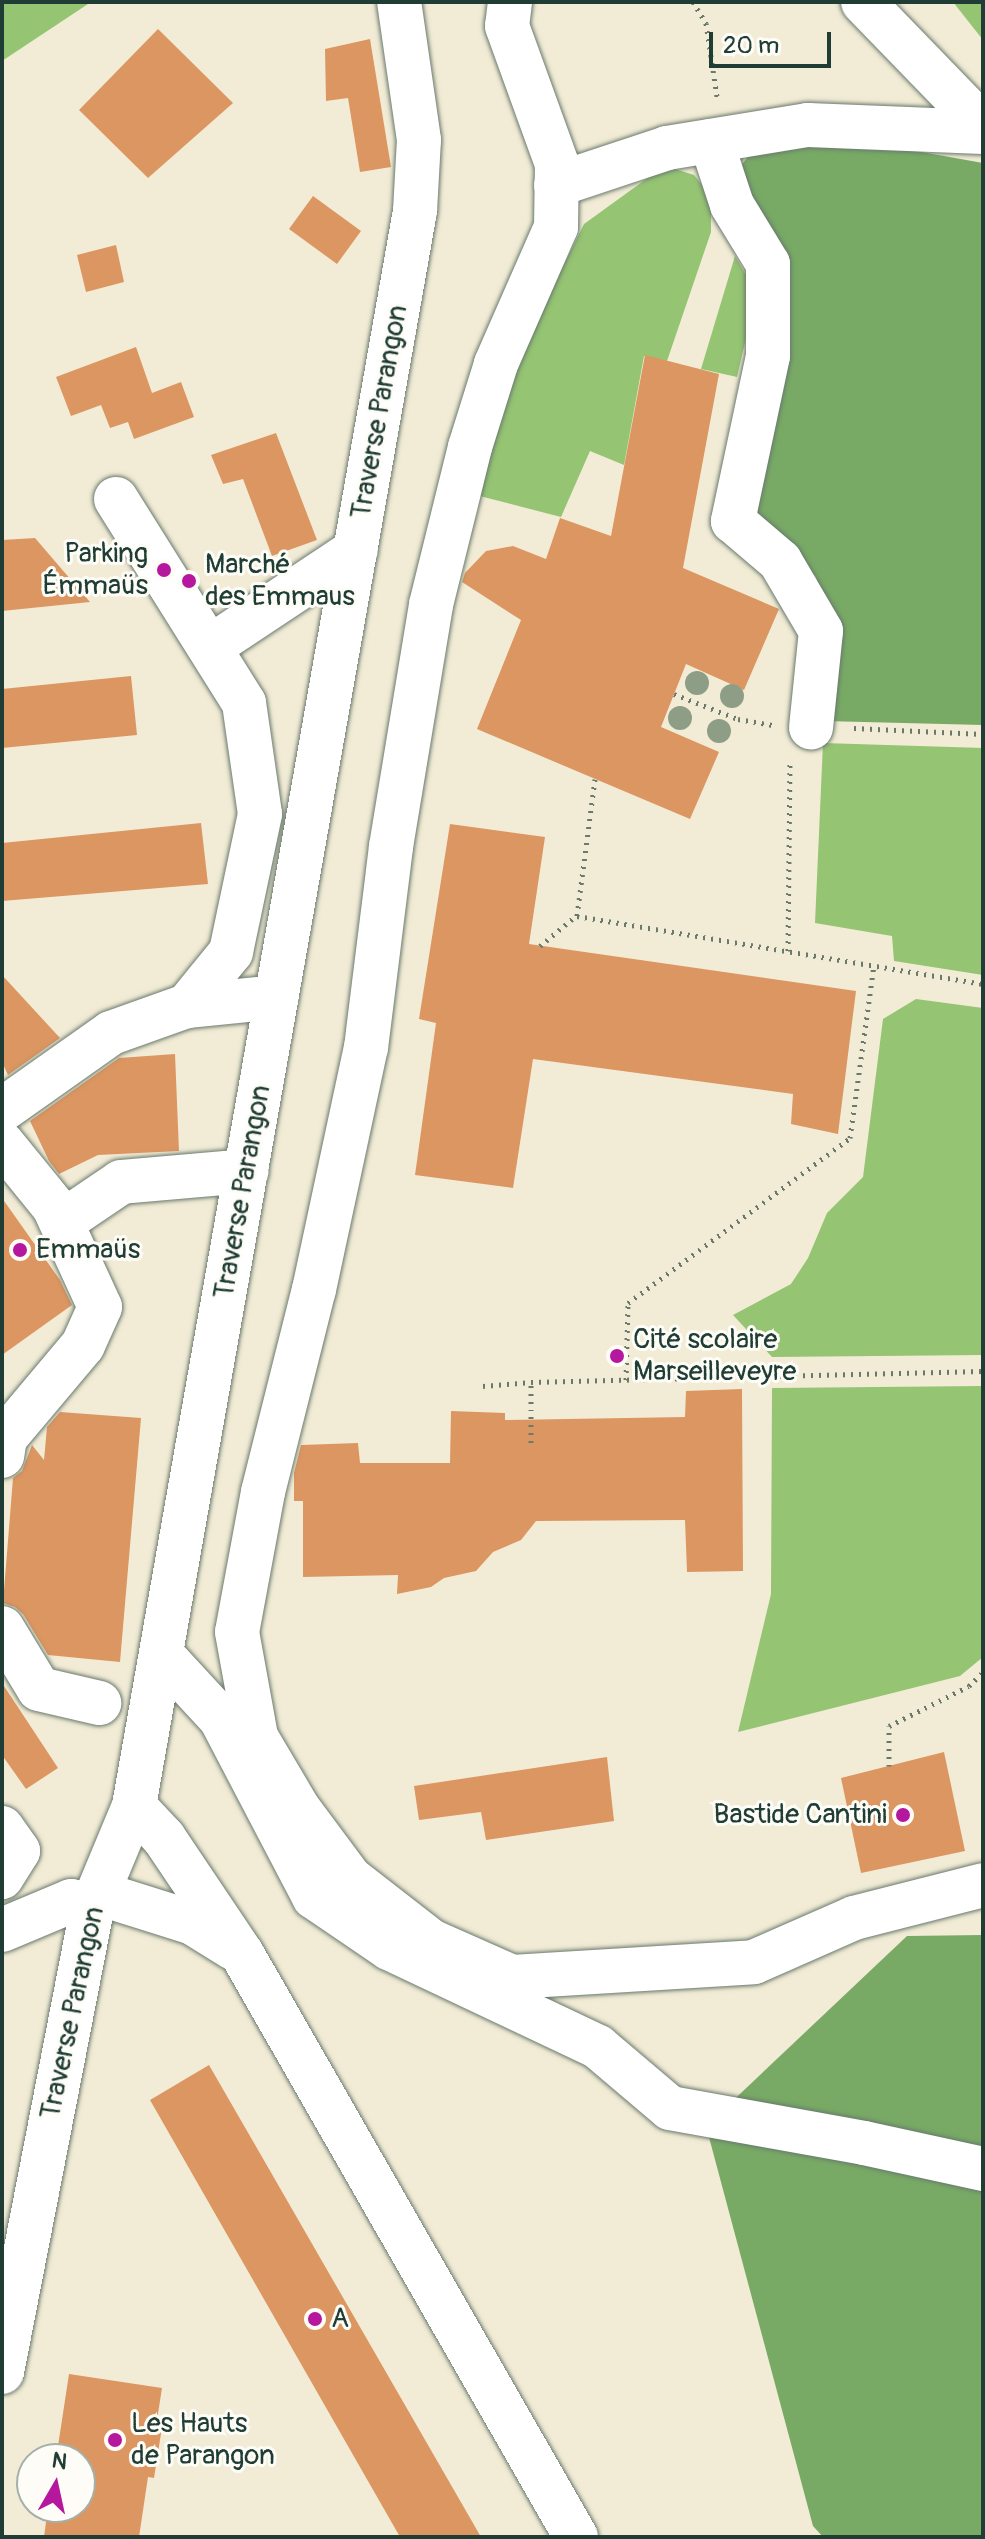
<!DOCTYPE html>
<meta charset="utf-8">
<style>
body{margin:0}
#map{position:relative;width:985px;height:2539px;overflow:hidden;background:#f2ecd6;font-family:Pangolin,sans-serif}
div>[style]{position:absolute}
.green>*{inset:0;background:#95c473}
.forest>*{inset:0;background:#78aa65}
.building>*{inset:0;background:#dc9661}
.path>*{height:5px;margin-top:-2.5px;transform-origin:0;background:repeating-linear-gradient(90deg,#697a6d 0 2px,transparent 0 8px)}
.roads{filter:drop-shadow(0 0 2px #697a6d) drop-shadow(0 0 2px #697a6d)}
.minor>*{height:44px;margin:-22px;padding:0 22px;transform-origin:22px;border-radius:22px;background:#fff}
.trees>*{width:24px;height:24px;margin:-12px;border-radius:50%;background:#8e9e86}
.dots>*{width:22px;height:22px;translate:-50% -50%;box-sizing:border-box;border:4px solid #fdfcf7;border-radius:50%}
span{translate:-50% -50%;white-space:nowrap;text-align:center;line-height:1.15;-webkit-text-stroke:6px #fdfcf7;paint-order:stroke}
.street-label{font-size:28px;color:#1f3d34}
.poi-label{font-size:28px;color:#1f3d34}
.right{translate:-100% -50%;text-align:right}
.left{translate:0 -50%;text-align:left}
.frame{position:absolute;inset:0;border:4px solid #1f3d34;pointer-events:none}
.north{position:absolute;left:16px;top:2443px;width:80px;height:80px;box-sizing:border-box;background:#fdfcf7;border:2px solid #a4b0a9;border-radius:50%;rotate:9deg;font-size:22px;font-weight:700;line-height:32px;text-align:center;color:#1f3d34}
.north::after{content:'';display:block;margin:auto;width:28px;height:36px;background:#b5179e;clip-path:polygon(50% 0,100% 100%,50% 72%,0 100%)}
.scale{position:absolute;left:709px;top:32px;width:122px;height:36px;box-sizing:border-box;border:4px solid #1f3d34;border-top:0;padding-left:10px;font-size:24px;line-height:28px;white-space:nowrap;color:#1f3d34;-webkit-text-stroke:6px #fdfcf7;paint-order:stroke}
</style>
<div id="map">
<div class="green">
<i style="clip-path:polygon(2px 2px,91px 2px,2px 61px)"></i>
<i style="clip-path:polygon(953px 2px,983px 2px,983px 40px)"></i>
<i style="clip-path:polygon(675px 169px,694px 175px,711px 196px,711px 232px,667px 361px,644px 356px,624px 465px,590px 451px,561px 517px,468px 493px,491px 413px,584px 224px,649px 177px)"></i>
<i style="clip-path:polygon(735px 256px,750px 282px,751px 317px,737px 377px,701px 369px)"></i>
<i style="clip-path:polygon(823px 743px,983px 748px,983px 975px,894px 961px,892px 936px,815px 923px)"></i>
<i style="clip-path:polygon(916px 999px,983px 1008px,983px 1355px,772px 1357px,733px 1315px,791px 1284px,808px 1258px,827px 1213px,863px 1177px,883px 1019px)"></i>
<i style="clip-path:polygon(983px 1386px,983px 1657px,960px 1676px,738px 1732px,771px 1594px,772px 1388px)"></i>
</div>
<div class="forest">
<i style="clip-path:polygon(888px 146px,983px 163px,983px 725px,824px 721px,829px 622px,816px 577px,759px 518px,752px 489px,786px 318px,738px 169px,756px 147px)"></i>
<i style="clip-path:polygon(983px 1935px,983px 2537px,823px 2537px,813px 2526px,706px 2126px,907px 1936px)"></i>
</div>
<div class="building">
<i style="clip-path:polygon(158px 29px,233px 103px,148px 178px,79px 110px)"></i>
<i style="clip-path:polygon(370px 39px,391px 167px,360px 172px,348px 98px,326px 101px,325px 49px)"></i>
<i style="clip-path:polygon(313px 196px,361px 231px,337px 264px,289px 229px)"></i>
<i style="clip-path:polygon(116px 245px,124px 282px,86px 292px,77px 255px)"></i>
<i style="clip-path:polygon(136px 347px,152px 393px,181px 382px,194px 417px,134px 439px,128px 422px,110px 428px,101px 405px,71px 416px,56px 377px)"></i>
<i style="clip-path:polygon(645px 355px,719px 374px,683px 568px,779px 609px,744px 690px,686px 664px,661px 727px,719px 752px,690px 819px,477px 729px,521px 620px,462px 582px,465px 573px,486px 551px,513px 546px,546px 559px,560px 518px,611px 536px)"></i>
<i style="clip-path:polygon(276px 433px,317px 540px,272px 556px,243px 479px,223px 484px,211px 455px)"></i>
<i style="clip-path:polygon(35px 538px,90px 602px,2px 611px,2px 540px)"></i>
<i style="clip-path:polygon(131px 676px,137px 735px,2px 748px,2px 689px)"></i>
<i style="clip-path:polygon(201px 823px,208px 884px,2px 901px,2px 843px)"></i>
<i style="clip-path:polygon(450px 824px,545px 837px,529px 944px,856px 991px,838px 1134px,791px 1124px,793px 1094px,533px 1059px,513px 1188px,415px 1175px,436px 1023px,419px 1019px)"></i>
<i style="clip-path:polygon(2px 975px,60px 1038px,8px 1075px,2px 1062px)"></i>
<i style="clip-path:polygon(175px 1054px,179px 1151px,98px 1155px,59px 1174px,49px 1161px,30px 1121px,119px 1058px)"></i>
<i style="clip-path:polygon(2px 1198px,60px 1280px,72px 1305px,2px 1355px)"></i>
<i style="clip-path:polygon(742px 1389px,743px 1571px,687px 1572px,685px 1520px,536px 1521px,521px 1540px,493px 1552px,476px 1571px,444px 1578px,431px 1587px,397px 1594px,398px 1575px,303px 1577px,303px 1501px,294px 1501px,294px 1473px,301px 1445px,358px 1443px,360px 1463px,450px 1463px,451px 1411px,505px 1413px,505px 1420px,685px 1417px,686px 1391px)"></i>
<i style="clip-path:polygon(60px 1412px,141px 1418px,120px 1662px,48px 1655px,23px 1614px,15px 1607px,3px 1603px,13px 1478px,22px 1471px,32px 1445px,44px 1460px,47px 1427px)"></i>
<i style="clip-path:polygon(2px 1683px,58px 1768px,26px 1789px,2px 1755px)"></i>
<i style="clip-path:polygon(944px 1752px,965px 1851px,861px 1873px,841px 1778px)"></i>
<i style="clip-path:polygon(607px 1757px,614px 1821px,486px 1840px,481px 1812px,419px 1820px,414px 1786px)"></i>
<i style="clip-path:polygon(209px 2065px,481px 2537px,400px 2537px,150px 2100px)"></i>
<i style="clip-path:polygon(69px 2374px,162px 2388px,157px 2420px,163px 2421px,154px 2478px,148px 2477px,139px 2537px,44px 2537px,48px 2507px,80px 2507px,80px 2459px,56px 2459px)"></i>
</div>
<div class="path">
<i style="left:693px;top:2px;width:25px;rotate:58deg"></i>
<i style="left:706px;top:23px;width:75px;rotate:81.5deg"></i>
<i style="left:674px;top:694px;width:69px;rotate:21.3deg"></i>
<i style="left:738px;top:719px;width:35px;rotate:10deg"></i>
<i style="left:854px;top:728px;width:129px;rotate:2.7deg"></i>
<i style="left:595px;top:779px;width:138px;rotate:97.5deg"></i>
<i style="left:577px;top:916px;width:412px;rotate:9.5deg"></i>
<i style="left:540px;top:946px;width:48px;rotate:-40deg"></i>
<i style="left:788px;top:951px;width:188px;rotate:-89.4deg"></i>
<i style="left:626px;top:1380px;width:77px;rotate:-88.5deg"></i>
<i style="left:628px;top:1303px;width:277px;rotate:-36.6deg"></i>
<i style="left:850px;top:1138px;width:174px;rotate:-82.1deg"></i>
<i style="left:483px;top:1386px;width:48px;rotate:-4.8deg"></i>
<i style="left:531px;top:1443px;width:61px;rotate:-90deg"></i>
<i style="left:531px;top:1382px;width:452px;rotate:-1.4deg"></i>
<i style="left:889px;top:1766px;width:40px;rotate:-90deg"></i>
<i style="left:889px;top:1726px;width:89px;rotate:-26.6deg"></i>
<i style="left:969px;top:1686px;width:20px;rotate:-45deg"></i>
</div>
<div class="roads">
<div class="minor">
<i style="left:510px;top:2px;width:24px;rotate:97deg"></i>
<i style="left:507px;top:26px;width:147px;rotate:70.1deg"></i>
<i style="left:557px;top:164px;width:63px;rotate:90.9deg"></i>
<i style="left:556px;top:227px;width:150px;rotate:113.7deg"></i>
<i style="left:496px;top:364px;width:87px;rotate:107.4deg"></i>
<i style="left:470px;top:447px;width:163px;rotate:103.9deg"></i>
<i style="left:431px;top:605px;width:245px;rotate:99.4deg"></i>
<i style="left:391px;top:847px;width:202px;rotate:97.1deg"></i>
<i style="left:366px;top:1047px;width:248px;rotate:102.1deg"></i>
<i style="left:314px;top:1289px;width:209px;rotate:104.1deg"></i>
<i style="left:263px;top:1492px;width:142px;rotate:100.5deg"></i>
<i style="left:237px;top:1632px;width:107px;rotate:79.7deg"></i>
<i style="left:256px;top:1737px;width:82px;rotate:59.4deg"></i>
<i style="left:298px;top:1808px;width:87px;rotate:53.4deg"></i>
<i style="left:350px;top:1878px;width:103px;rotate:37.9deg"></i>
<i style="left:431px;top:1941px;width:89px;rotate:24deg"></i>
<i style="left:512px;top:1977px;width:242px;rotate:-3.5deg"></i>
<i style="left:754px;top:1962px;width:109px;rotate:-23.7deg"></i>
<i style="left:854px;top:1918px;width:133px;rotate:-14.3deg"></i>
<i style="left:863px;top:2px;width:173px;rotate:45.9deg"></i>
<i style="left:711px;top:141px;width:67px;rotate:71.8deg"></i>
<i style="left:732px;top:205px;width:69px;rotate:58.6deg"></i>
<i style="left:768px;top:264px;width:92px;rotate:90deg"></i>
<i style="left:768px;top:356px;width:169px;rotate:102deg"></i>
<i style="left:733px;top:521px;width:62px;rotate:40.4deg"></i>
<i style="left:780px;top:561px;width:81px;rotate:59.6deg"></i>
<i style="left:821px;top:631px;width:97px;rotate:95.9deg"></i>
<i style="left:556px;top:185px;width:117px;rotate:-18.4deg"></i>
<i style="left:667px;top:148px;width:143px;rotate:-9.3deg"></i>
<i style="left:808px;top:125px;width:175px;rotate:2.3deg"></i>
<i style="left:116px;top:499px;width:241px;rotate:57.9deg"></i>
<i style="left:244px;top:703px;width:112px;rotate:81.8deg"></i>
<i style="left:260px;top:814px;width:141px;rotate:101.9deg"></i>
<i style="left:231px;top:952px;width:70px;rotate:129.2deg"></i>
<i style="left:210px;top:647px;width:175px;rotate:-33.6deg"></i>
<i style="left:2px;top:1110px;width:133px;rotate:-35.2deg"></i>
<i style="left:111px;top:1033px;width:81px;rotate:-19.6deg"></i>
<i style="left:187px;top:1006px;width:90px;rotate:-5.7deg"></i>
<i style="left:2px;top:1143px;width:82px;rotate:50.9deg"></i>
<i style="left:54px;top:1207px;width:110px;rotate:65.3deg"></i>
<i style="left:100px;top:1307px;width:42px;rotate:114.1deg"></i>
<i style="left:83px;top:1345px;width:121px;rotate:130deg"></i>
<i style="left:5px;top:1438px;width:18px;rotate:99deg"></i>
<i style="left:62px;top:1222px;width:71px;rotate:-34.1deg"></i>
<i style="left:121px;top:1182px;width:126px;rotate:-5deg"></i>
<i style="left:2px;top:1628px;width:71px;rotate:58.8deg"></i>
<i style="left:39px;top:1689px;width:62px;rotate:13.1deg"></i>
<i style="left:162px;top:1655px;width:87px;rotate:47.3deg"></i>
<i style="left:221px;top:1719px;width:201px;rotate:62.4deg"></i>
<i style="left:314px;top:1897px;width:91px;rotate:34.2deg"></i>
<i style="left:389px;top:1948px;width:231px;rotate:25.3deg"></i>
<i style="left:598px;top:2047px;width:94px;rotate:40.3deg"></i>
<i style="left:670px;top:2108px;width:197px;rotate:10.2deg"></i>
<i style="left:864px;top:2143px;width:122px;rotate:12.3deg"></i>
<i style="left:134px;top:1806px;width:44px;rotate:46.8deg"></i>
<i style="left:164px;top:1838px;width:140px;rotate:56.1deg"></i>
<i style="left:242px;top:1954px;width:672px;rotate:60.19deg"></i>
<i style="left:2px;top:1828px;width:28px;rotate:55deg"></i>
<i style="left:18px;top:1851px;width:31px;rotate:122deg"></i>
<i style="left:98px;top:1893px;width:100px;rotate:17.5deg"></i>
<i style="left:193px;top:1923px;width:47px;rotate:32deg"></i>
<i style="left:2px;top:1930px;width:75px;rotate:-22.8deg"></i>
<i style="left:71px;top:1901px;width:22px;rotate:16deg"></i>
<i style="left:2px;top:2372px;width:474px;rotate:-79deg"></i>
<i style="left:92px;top:1907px;width:109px;rotate:-67.4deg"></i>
<i style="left:134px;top:1806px;width:1620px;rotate:-80.01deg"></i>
<i style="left:415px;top:211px;width:71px;rotate:-86.8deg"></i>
<i style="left:419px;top:140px;width:139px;rotate:-98.2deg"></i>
</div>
</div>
<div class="trees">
<i style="left:697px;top:683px"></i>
<i style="left:732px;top:696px"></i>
<i style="left:680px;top:718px"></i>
<i style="left:719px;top:731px"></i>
</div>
<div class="dots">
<i style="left:164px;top:570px;background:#b5179e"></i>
<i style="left:189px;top:581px;background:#b5179e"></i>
<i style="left:20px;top:1250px;background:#b5179e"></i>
<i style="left:617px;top:1356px;background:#b5179e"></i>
<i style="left:903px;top:1815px;background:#b5179e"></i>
<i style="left:315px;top:2319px;background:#b5179e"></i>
<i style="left:115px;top:2440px;background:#b5179e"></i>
</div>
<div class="street-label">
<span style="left:380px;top:412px;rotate:-80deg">Traverse Parangon</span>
<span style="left:243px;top:1192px;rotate:-80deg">Traverse Parangon</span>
<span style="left:73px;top:2013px;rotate:-78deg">Traverse Parangon</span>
</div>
<div class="poi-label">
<span class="right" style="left:148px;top:570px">Parking<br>Émmaüs</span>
<span class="left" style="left:205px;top:581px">Marché<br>des Emmaus</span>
<span class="left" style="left:36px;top:1250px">Emmaüs</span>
<span class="left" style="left:633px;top:1356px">Cité scolaire<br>Marseilleveyre</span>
<span class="right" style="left:887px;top:1815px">Bastide Cantini</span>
<span class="left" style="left:331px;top:2319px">A</span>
<span class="left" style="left:131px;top:2440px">Les Hauts<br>de Parangon</span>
</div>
<div class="frame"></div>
<div class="north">N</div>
<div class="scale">20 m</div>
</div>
